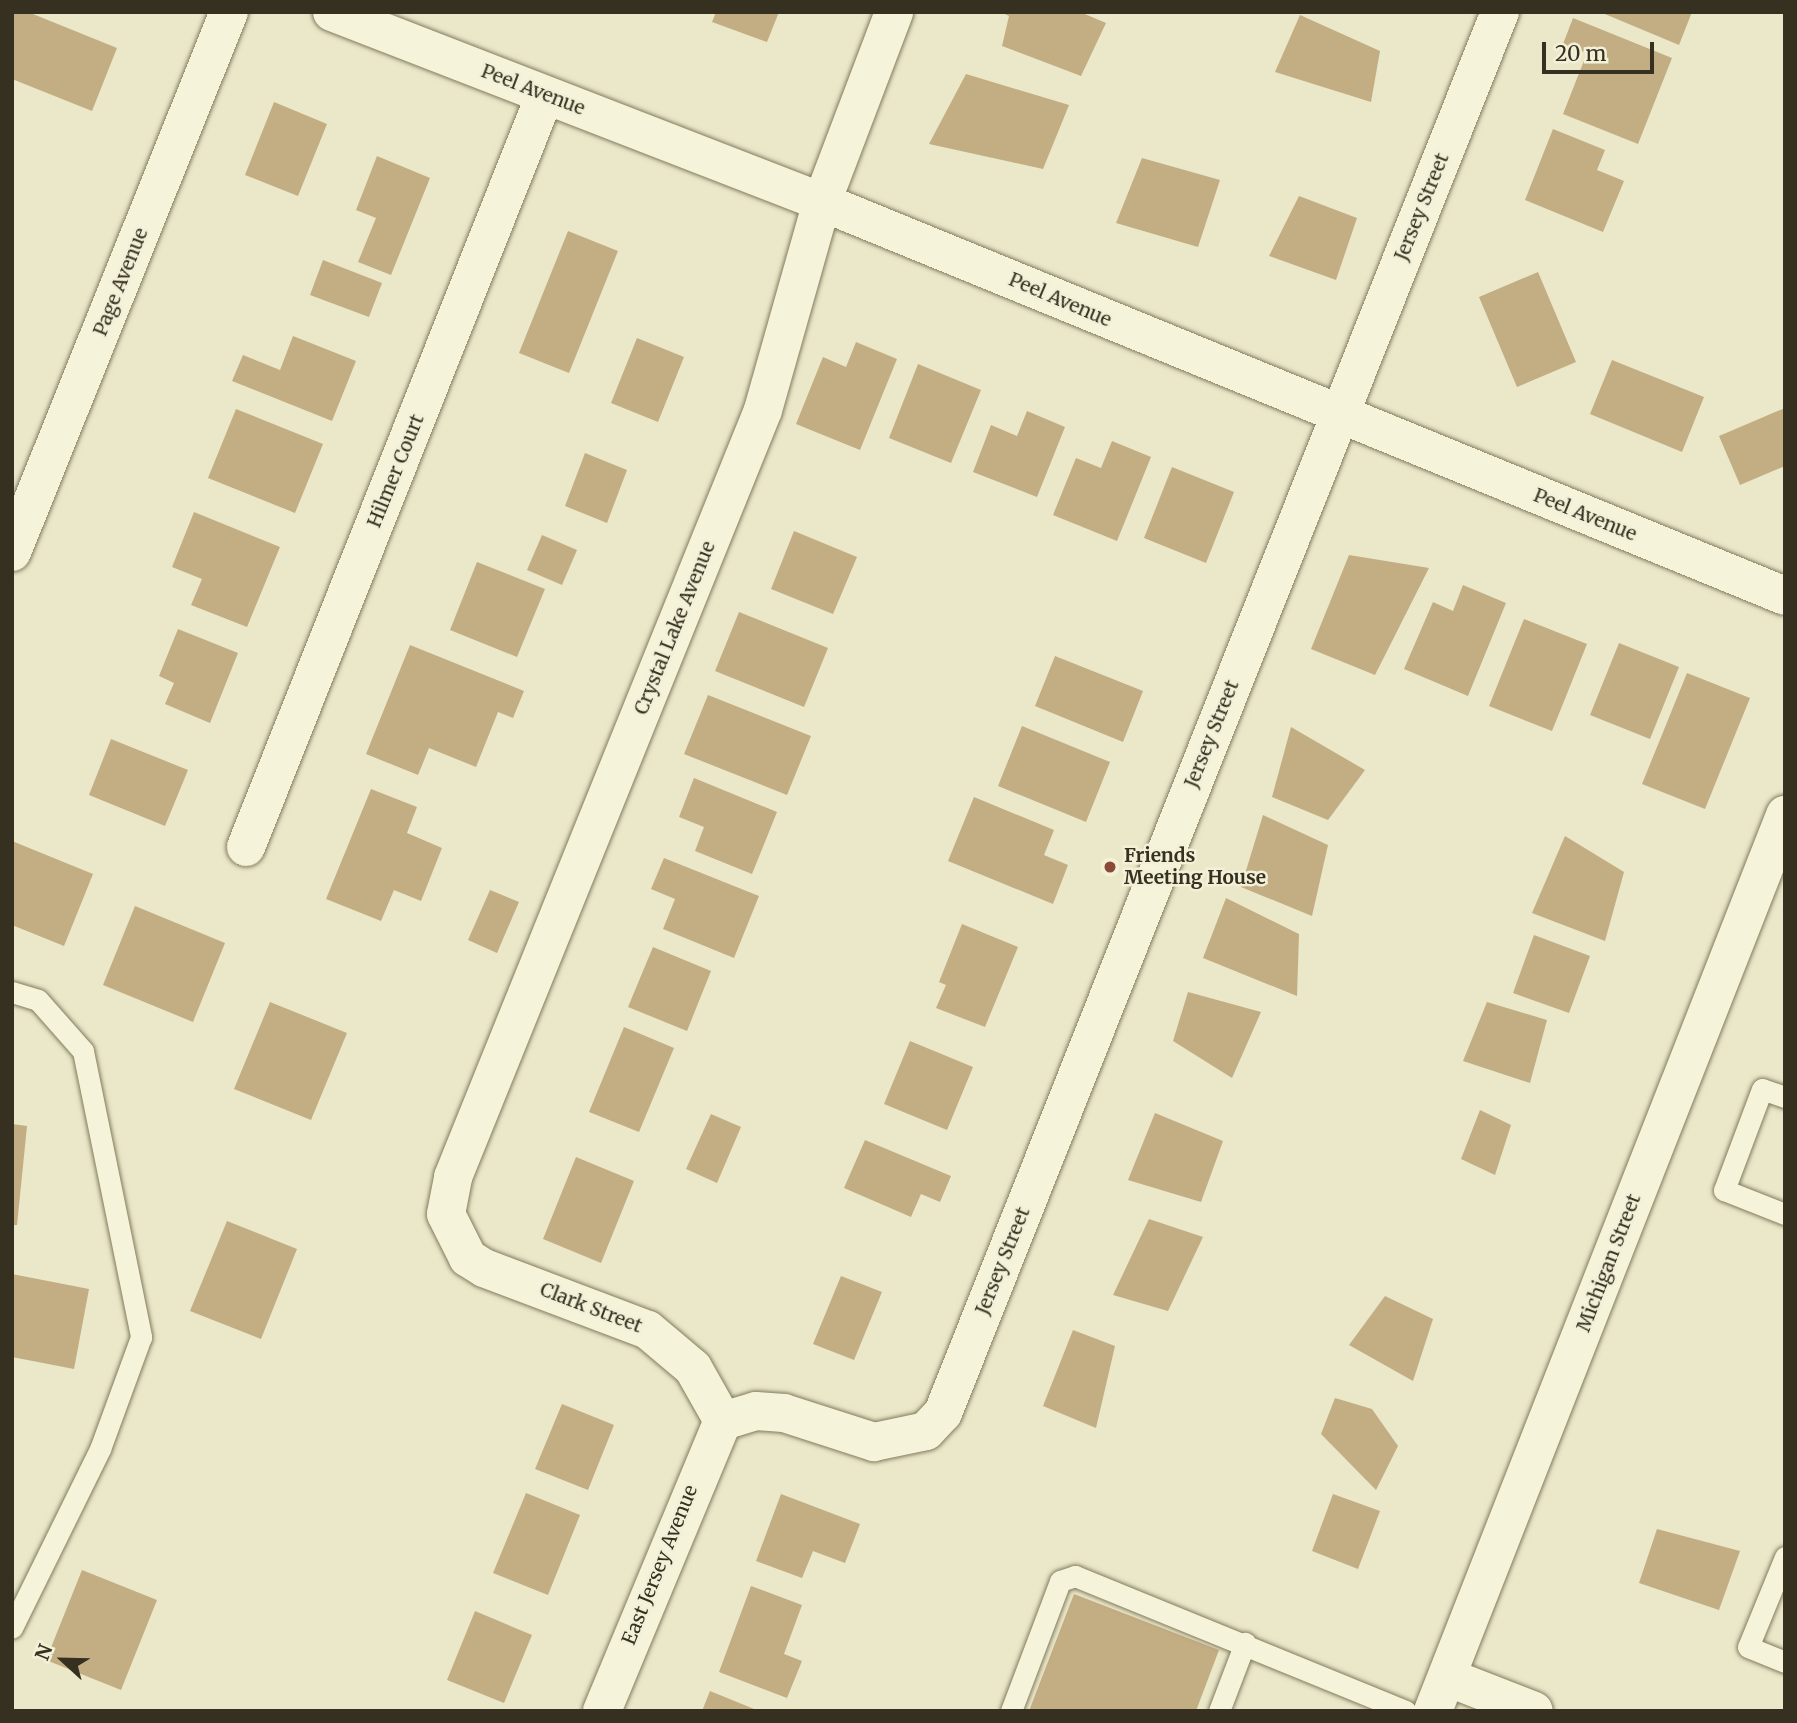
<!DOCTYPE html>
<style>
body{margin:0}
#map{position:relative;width:1797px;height:1723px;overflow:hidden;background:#eae8c9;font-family:Merriweather,serif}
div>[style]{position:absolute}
.building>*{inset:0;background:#c3ad83}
.roads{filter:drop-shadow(0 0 2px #847b5f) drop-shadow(0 0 2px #847b5f)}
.service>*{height:21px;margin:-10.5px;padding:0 10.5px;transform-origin:10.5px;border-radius:10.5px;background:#f5f4db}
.minor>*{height:38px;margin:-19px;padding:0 19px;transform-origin:19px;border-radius:19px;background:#f5f4db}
.tertiary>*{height:38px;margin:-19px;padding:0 19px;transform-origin:19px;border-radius:19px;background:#f5f4db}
.dots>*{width:19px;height:19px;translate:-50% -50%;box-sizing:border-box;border:4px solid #f2f0d7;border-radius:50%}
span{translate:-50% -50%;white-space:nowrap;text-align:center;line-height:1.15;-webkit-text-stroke:5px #f2f0d7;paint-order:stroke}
.street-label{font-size:19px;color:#363021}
.poi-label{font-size:19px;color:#363021;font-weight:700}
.left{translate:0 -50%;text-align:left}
.frame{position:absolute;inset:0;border:14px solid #363021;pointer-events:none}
.north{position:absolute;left:28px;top:1625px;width:70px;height:70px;-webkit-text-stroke:5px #f2f0d7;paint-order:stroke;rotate:292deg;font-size:19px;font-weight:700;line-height:28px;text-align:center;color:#363021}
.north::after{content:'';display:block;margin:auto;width:24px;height:32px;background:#363021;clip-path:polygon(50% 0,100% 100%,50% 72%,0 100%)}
.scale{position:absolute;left:1542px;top:42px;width:112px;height:32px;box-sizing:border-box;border:4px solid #363021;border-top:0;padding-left:9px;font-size:21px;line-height:24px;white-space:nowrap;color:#363021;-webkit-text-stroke:5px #f2f0d7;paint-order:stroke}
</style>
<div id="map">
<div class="building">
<i style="clip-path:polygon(12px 12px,28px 12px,117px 48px,92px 111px,12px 79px)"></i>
<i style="clip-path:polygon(716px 12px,779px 12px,767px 42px,712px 22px)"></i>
<i style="clip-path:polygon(1001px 12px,1080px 12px,1106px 23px,1081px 76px,1002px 46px,1009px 16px)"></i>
<i style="clip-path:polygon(1600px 12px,1692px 12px,1679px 45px)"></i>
<i style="clip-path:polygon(1300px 15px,1380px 51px,1371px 102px,1275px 72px)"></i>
<i style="clip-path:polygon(1573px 18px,1672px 58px,1638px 144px,1563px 114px,1587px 53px,1563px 44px)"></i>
<i style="clip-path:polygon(966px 74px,1069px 105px,1043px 169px,929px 144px)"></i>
<i style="clip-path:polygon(274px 102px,327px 124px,298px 196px,245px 175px)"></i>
<i style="clip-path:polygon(1553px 129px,1605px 150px,1597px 170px,1624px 181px,1603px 232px,1525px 200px)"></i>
<i style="clip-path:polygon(377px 156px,430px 178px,391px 275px,358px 262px,376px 218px,356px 210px)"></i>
<i style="clip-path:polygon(1142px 158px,1220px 180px,1198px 247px,1116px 223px)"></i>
<i style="clip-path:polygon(1299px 196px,1357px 218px,1336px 280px,1269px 256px)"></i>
<i style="clip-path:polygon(568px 231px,618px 251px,569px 373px,519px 353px)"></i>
<i style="clip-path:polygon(323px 260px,382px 283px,369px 317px,310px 295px)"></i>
<i style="clip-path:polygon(1538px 272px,1576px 362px,1517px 387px,1479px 297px)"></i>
<i style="clip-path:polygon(293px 336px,356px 361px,332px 421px,232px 381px,243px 355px,280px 370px)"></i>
<i style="clip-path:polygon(637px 338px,684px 357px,658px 422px,611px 403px)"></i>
<i style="clip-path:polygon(856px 342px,897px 359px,860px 450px,796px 424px,823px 357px,846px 367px)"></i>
<i style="clip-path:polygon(1612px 360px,1704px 397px,1682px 452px,1590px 414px)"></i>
<i style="clip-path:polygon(918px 364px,981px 390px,951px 463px,889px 438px)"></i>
<i style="clip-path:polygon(1785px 408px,1785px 466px,1740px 485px,1719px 436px)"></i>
<i style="clip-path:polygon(236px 409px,323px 444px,295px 513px,208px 478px)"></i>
<i style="clip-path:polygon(1027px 411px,1065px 427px,1037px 497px,973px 472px,991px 425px,1017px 436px)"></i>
<i style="clip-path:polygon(1112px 441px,1151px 457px,1117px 541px,1053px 515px,1076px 458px,1101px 468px)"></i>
<i style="clip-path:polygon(585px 453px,627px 470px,607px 523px,565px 506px)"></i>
<i style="clip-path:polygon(1172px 467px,1234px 492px,1206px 563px,1144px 538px)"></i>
<i style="clip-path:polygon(194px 512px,280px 547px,247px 627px,191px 605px,202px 579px,172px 567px)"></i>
<i style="clip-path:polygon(794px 531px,857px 557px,833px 614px,771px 589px)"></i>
<i style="clip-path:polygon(542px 535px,577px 550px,562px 585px,527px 570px)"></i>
<i style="clip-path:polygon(1349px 555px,1429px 568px,1375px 675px,1311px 649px)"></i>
<i style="clip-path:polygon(477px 562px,545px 589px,517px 657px,450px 630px)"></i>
<i style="clip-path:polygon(1463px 585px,1506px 603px,1468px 696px,1404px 669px,1433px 602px,1453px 611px)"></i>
<i style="clip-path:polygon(739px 612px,828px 648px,804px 707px,715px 671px)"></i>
<i style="clip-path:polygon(1524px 619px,1587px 644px,1552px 731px,1489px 706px)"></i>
<i style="clip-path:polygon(178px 629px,238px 653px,210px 723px,165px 704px,174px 683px,159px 676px)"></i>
<i style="clip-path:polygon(1619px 643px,1679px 667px,1650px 739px,1590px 715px)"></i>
<i style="clip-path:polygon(410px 645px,524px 691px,513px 718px,498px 712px,476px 767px,429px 748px,418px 775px,366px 754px)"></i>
<i style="clip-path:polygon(1055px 656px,1143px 691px,1123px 742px,1035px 706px)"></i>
<i style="clip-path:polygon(1687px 673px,1750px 698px,1705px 809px,1642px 784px)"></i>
<i style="clip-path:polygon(708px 695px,811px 736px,787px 795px,684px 754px)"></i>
<i style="clip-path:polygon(1022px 726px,1110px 762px,1086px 822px,998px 786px)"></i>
<i style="clip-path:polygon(1291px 727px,1365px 770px,1328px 820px,1272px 797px)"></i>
<i style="clip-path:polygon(111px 739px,188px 770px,165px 826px,89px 795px)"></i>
<i style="clip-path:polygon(694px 778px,777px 812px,752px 874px,695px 851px,704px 827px,679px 817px)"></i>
<i style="clip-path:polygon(371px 789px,417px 807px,407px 833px,442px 848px,421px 901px,394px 890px,381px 921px,326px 899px)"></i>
<i style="clip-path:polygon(974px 797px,1054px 830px,1044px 855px,1068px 865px,1053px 904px,948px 861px)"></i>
<i style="clip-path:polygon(1263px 815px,1328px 845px,1312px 916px,1241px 887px)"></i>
<i style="clip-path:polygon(1565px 836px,1624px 872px,1605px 941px,1532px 913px)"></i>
<i style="clip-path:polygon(12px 841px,93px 874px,64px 946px,12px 925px)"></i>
<i style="clip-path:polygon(664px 858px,759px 896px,734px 958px,663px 929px,675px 899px,651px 889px)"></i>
<i style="clip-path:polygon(490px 890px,519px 902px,497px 953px,468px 940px)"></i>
<i style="clip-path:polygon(1226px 898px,1299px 934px,1297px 996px,1203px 958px)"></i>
<i style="clip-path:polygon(135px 906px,225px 943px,193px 1022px,103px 985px)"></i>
<i style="clip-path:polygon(962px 924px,1018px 947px,985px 1027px,936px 1008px,946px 985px,939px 982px)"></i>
<i style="clip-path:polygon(1534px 935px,1590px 956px,1569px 1013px,1513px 993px)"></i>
<i style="clip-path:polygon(653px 947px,711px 971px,687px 1031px,628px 1007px)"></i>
<i style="clip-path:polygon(1188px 992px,1261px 1012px,1232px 1078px,1173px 1041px)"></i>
<i style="clip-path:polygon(270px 1002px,347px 1033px,311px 1120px,234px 1089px)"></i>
<i style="clip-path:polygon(1487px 1002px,1547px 1020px,1530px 1083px,1463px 1061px)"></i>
<i style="clip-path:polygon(624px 1027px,674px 1048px,639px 1132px,589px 1112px)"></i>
<i style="clip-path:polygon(910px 1041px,973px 1067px,947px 1130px,884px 1104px)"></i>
<i style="clip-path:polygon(1480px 1110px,1511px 1125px,1495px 1175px,1461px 1159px)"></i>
<i style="clip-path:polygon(1155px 1113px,1223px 1141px,1201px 1202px,1128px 1180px)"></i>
<i style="clip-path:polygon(711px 1114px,741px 1127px,717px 1183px,686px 1169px)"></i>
<i style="clip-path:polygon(12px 1124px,27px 1126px,17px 1225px,12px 1225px)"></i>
<i style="clip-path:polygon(865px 1140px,951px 1176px,940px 1202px,921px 1194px,911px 1217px,844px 1188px)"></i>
<i style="clip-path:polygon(576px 1157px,634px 1181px,601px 1263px,543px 1239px)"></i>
<i style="clip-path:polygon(1149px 1219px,1203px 1237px,1168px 1311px,1113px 1295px)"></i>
<i style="clip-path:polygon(227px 1221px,297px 1249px,261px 1339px,190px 1311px)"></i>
<i style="clip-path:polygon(12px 1274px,89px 1289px,74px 1369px,12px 1357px)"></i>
<i style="clip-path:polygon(841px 1276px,882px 1292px,854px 1360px,813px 1344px)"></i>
<i style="clip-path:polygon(1385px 1296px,1433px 1319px,1413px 1381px,1349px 1345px)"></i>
<i style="clip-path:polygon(1073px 1330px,1115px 1346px,1096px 1428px,1043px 1406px)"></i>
<i style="clip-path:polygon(1335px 1398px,1372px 1409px,1398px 1446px,1376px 1490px,1321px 1434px)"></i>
<i style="clip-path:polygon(562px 1404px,614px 1425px,588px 1490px,535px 1469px)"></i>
<i style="clip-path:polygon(526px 1493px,580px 1515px,548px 1595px,493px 1573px)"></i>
<i style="clip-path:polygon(781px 1494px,860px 1524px,845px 1563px,813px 1551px,802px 1578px,756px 1561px)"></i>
<i style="clip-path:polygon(1333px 1494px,1380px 1511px,1358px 1569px,1312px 1551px)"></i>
<i style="clip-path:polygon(1657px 1529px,1740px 1551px,1719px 1610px,1639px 1583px)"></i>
<i style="clip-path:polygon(82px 1570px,157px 1600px,121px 1690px,46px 1660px)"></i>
<i style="clip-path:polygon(751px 1586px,802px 1605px,784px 1654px,802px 1661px,787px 1698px,719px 1672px)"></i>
<i style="clip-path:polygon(1074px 1594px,1219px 1650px,1196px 1711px,1029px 1711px)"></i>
<i style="clip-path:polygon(475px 1611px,532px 1635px,504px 1703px,447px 1680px)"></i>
<i style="clip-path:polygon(710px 1691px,759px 1711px,702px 1711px)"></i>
</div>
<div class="roads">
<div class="service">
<i style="left:12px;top:992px;width:27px;rotate:17deg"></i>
<i style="left:38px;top:1000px;width:68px;rotate:48.6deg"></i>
<i style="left:83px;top:1051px;width:292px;rotate:78.5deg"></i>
<i style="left:141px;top:1337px;width:119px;rotate:110.1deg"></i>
<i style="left:100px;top:1449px;width:199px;rotate:116.2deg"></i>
<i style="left:1785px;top:1097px;width:24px;rotate:-161deg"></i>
<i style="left:1762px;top:1089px;width:108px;rotate:110.6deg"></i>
<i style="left:1724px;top:1190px;width:66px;rotate:21.5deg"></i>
<i style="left:1785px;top:1557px;width:97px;rotate:112.3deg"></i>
<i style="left:1748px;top:1647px;width:40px;rotate:22deg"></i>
<i style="left:1011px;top:1711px;width:139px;rotate:-69.3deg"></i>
<i style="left:1060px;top:1581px;width:16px;rotate:-18deg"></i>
<i style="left:1075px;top:1576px;width:357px;rotate:22.2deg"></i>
<i style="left:1219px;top:1711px;width:73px;rotate:-69.1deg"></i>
</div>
<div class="minor">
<i style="left:12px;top:552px;width:582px;rotate:-68.11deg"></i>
<i style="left:246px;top:847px;width:809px;rotate:-68.32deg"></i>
<i style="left:723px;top:1421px;width:34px;rotate:-17deg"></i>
<i style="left:756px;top:1411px;width:28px;rotate:4deg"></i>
<i style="left:784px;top:1413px;width:95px;rotate:17.9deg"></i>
<i style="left:874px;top:1442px;width:53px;rotate:-11.9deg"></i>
<i style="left:926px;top:1431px;width:25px;rotate:-47deg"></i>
<i style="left:943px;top:1413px;width:1508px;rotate:-68.32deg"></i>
<i style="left:723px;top:1421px;width:61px;rotate:-119.5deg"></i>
<i style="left:693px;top:1368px;width:59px;rotate:-139.8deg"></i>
<i style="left:648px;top:1330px;width:175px;rotate:-159.3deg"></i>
<i style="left:484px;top:1268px;width:19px;rotate:-148deg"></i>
<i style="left:468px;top:1258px;width:49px;rotate:-116.6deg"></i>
<i style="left:446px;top:1214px;width:38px;rotate:-79deg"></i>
<i style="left:453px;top:1177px;width:827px;rotate:-67.99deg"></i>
<i style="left:763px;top:410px;width:216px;rotate:-74.2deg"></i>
<i style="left:822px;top:202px;width:203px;rotate:-69.2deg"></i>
<i style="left:1447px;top:1677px;width:93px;rotate:21.3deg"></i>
<i style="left:602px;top:1711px;width:314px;rotate:-67.4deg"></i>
</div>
<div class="tertiary">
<i style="left:332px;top:12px;width:526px;rotate:21.19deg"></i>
<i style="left:822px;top:202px;width:1040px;rotate:22.25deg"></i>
<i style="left:1433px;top:1711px;width:963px;rotate:-68.55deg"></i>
</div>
</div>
<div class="dots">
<i style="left:1110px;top:867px;background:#8c4a36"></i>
</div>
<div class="street-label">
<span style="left:533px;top:90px;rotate:21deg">Peel Avenue</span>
<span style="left:1422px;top:207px;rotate:-68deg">Jersey Street</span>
<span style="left:121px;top:282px;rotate:-68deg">Page Avenue</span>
<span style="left:1060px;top:300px;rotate:23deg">Peel Avenue</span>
<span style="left:396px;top:471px;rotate:-68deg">Hilmer Court</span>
<span style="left:1585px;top:515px;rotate:22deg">Peel Avenue</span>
<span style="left:675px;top:628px;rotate:-68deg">Crystal Lake Avenue</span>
<span style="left:1212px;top:734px;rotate:-68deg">Jersey Street</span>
<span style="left:1003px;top:1261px;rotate:-68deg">Jersey Street</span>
<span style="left:1609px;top:1263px;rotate:-69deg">Michigan Street</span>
<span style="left:591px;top:1308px;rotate:21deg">Clark Street</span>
<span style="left:660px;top:1565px;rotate:-68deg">East Jersey Avenue</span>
</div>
<div class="poi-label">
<span class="left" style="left:1124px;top:867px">Friends<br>Meeting House</span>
</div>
<div class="frame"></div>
<div class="north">N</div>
<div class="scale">20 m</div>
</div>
